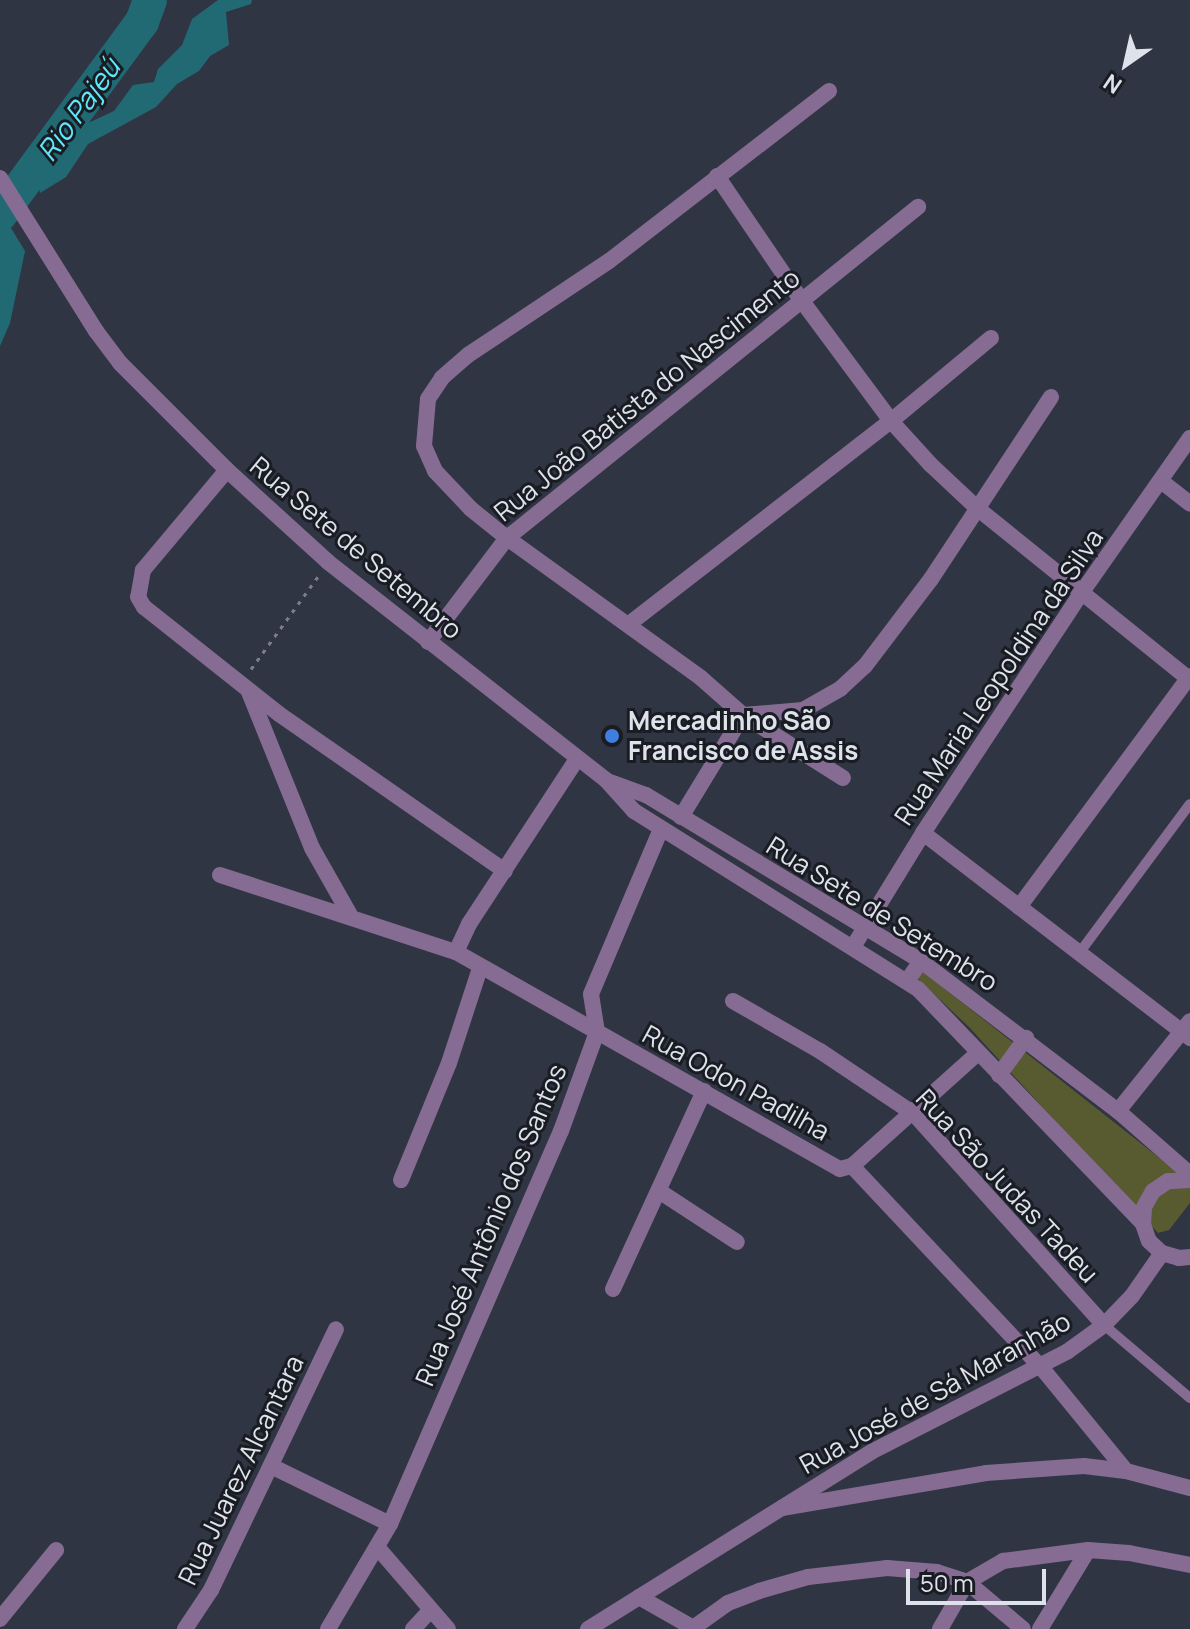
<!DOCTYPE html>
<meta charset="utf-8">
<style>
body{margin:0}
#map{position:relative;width:1190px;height:1629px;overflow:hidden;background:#303543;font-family:Manrope,sans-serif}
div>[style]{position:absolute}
.green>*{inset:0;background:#585a2f}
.water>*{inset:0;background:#216a74}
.river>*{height:34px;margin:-17px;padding:0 17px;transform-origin:17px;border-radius:17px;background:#216a74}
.path>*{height:3px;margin-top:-1.5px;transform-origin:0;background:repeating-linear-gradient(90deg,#7a7f8b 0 4px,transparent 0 10px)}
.service>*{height:10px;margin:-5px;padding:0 5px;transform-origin:5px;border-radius:5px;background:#866b93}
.minor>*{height:16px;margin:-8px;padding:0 8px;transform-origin:8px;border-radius:8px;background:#866b93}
.tertiary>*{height:16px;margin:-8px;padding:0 8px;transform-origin:8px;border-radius:8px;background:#866b93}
.dots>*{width:22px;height:22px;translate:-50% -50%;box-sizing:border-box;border:4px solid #1a1c23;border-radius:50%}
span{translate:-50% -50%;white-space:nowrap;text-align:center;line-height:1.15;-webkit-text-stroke:6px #1a1c23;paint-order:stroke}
.street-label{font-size:26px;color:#dee2eb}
.poi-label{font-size:26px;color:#dee2eb;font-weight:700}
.left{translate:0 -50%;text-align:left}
.water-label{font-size:28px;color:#60e7fc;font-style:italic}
.north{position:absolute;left:1086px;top:24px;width:80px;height:80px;-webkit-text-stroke:6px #1a1c23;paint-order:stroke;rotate:214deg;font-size:22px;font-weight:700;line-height:32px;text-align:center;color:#dee2eb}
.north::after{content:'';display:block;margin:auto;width:28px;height:36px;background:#dee2eb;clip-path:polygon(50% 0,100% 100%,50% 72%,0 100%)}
.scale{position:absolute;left:906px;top:1569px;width:140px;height:36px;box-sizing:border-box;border:4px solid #dee2eb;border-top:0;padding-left:10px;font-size:24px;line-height:28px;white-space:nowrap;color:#dee2eb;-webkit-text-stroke:6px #1a1c23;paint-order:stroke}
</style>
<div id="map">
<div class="green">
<i style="clip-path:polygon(922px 971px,1190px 1182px,1190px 1203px,1169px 1230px,1158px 1233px,969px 1027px,918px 979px)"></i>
</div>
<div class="water">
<i style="clip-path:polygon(218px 0,252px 0,251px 4px,226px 12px,229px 45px,210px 56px,199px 71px,177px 84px,156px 107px,88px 144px,66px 177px,40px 193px,38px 181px,86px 124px,114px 111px,133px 85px,154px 82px,158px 69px,182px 45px,192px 19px)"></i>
<i style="clip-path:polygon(0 210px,25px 251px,10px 323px,0 346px)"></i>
</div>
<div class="river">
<i style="left:0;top:215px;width:240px;rotate:-53.7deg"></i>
<i style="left:142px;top:22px;width:23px;rotate:-70deg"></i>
</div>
<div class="path">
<i style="left:251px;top:669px;width:116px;rotate:-54.1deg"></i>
</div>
<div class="service">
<i style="left:1080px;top:952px;width:184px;rotate:-53.4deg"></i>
<i style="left:1104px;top:1325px;width:113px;rotate:40.3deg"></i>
</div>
<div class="minor">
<i style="left:829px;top:91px;width:278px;rotate:142.3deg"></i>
<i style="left:609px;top:261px;width:169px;rotate:146.3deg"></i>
<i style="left:468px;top:355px;width:35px;rotate:139deg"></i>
<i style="left:442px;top:378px;width:25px;rotate:124deg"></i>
<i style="left:428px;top:399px;width:47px;rotate:94.9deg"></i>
<i style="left:424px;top:446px;width:27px;rotate:66deg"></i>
<i style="left:435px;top:471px;width:52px;rotate:46.5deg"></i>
<i style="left:471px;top:509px;width:46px;rotate:38.9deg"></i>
<i style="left:507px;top:538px;width:239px;rotate:35.8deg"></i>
<i style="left:701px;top:678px;width:56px;rotate:41.4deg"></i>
<i style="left:743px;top:715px;width:118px;rotate:32.2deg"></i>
<i style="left:717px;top:176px;width:151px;rotate:55.8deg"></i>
<i style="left:802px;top:301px;width:149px;rotate:53.4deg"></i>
<i style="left:891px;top:421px;width:58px;rotate:47.8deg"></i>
<i style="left:930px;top:464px;width:64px;rotate:43.1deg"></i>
<i style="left:977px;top:508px;width:274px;rotate:38.9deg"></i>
<i style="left:227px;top:470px;width:131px;rotate:130deg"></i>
<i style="left:143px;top:570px;width:27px;rotate:100deg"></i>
<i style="left:138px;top:597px;width:12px;rotate:59deg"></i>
<i style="left:144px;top:607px;width:172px;rotate:38.4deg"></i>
<i style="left:279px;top:714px;width:275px;rotate:34.8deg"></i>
<i style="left:1161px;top:481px;width:37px;rotate:38deg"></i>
<i style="left:629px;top:624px;width:331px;rotate:-37.8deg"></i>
<i style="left:891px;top:421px;width:130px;rotate:-39.7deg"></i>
<i style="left:428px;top:642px;width:131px;rotate:-52.8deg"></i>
<i style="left:507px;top:538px;width:528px;rotate:-38.85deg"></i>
<i style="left:249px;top:692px;width:168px;rotate:68deg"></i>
<i style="left:312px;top:848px;width:77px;rotate:60.4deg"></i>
<i style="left:681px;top:817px;width:119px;rotate:-58.7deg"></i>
<i style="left:743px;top:715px;width:60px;rotate:-4.8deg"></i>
<i style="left:803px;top:710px;width:43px;rotate:-29.6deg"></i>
<i style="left:840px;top:689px;width:34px;rotate:-43deg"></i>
<i style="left:865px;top:666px;width:109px;rotate:-52.8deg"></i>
<i style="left:931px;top:579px;width:218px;rotate:-56.6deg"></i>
<i style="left:923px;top:833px;width:337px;rotate:37.5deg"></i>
<i style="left:220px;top:875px;width:248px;rotate:18.1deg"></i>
<i style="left:456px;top:952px;width:441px;rotate:29.5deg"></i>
<i style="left:840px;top:1169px;width:12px;rotate:-14deg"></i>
<i style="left:852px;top:1166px;width:276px;rotate:46.8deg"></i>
<i style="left:1041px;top:1367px;width:134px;rotate:50.7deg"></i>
<i style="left:1019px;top:907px;width:287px;rotate:-53.5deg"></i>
<i style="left:853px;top:947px;width:134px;rotate:-58.4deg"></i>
<i style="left:923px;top:833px;width:289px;rotate:-56.6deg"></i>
<i style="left:1082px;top:592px;width:188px;rotate:-55deg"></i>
<i style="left:456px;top:952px;width:31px;rotate:-65deg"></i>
<i style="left:469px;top:924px;width:197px;rotate:-56.8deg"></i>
<i style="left:907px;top:981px;width:24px;rotate:-55deg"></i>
<i style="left:733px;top:1001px;width:100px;rotate:29.9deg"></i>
<i style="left:820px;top:1051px;width:113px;rotate:33.8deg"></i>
<i style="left:914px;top:1114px;width:284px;rotate:48deg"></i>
<i style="left:999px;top:1075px;width:46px;rotate:-53.9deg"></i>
<i style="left:1118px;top:1111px;width:115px;rotate:-51.3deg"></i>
<i style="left:852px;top:1166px;width:169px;rotate:-41.9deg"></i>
<i style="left:401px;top:1180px;width:126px;rotate:-67.7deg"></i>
<i style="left:449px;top:1063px;width:100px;rotate:-71.9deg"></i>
<i style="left:659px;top:1191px;width:93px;rotate:33.2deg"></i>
<i style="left:613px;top:1289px;width:218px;rotate:-65.3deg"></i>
<i style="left:273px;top:1467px;width:130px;rotate:26deg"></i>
<i style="left:782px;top:1508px;width:207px;rotate:-9.7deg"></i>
<i style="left:986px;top:1473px;width:98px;rotate:-4.1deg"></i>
<i style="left:1084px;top:1466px;width:42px;rotate:6.8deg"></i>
<i style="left:1126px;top:1471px;width:66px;rotate:14.9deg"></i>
<i style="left:378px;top:1548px;width:107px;rotate:49.2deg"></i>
<i style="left:639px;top:1597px;width:64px;rotate:29.7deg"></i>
<i style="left:0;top:1619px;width:89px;rotate:-50.9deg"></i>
<i style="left:693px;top:1628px;width:43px;rotate:-35.5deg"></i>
<i style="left:728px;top:1603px;width:33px;rotate:-21deg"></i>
<i style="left:759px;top:1591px;width:51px;rotate:-15.9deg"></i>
<i style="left:808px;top:1577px;width:80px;rotate:-6.5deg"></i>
<i style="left:887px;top:1568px;width:50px;rotate:4.6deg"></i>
<i style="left:937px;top:1572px;width:32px;rotate:18deg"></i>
<i style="left:967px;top:1582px;width:73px;rotate:40deg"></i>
<i style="left:185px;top:1629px;width:47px;rotate:-56.3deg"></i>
<i style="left:211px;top:1590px;width:289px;rotate:-64.4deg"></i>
<i style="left:328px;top:1629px;width:122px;rotate:-59.4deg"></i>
<i style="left:390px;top:1524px;width:429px;rotate:-66.5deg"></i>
<i style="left:561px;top:1131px;width:105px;rotate:-70deg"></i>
<i style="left:597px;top:1032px;width:38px;rotate:-99deg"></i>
<i style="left:591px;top:994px;width:179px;rotate:-67deg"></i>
<i style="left:413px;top:1629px;width:26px;rotate:-47deg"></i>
<i style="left:940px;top:1629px;width:54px;rotate:-60.1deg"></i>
<i style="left:967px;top:1582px;width:42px;rotate:-30.3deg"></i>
<i style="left:1003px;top:1561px;width:86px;rotate:-7.4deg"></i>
<i style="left:1088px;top:1550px;width:41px;rotate:4.2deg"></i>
<i style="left:1129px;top:1553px;width:62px;rotate:11.1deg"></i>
<i style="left:1040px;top:1629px;width:92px;rotate:-58.7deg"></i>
</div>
<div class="tertiary">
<i style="left:0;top:178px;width:181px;rotate:57.9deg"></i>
<i style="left:96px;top:331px;width:40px;rotate:53deg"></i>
<i style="left:120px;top:363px;width:151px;rotate:45deg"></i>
<i style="left:227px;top:470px;width:137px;rotate:42.3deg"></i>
<i style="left:328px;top:562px;width:353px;rotate:38.1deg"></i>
<i style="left:606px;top:780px;width:42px;rotate:47.9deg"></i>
<i style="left:634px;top:811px;width:335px;rotate:32.1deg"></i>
<i style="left:918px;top:989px;width:325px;rotate:46.2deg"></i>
<i style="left:610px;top:782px;width:38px;rotate:20deg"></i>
<i style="left:646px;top:795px;width:321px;rotate:31.1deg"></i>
<i style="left:921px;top:961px;width:248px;rotate:37.3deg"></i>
<i style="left:1118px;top:1111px;width:96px;rotate:41.2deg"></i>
<i style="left:1190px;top:1180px;width:22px;rotate:177deg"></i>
<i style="left:1168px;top:1181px;width:18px;rotate:146deg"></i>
<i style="left:1153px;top:1191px;width:18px;rotate:119deg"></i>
<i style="left:1144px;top:1207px;width:17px;rotate:93deg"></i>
<i style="left:1143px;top:1224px;width:18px;rotate:71deg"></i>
<i style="left:1149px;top:1241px;width:18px;rotate:43deg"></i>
<i style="left:1162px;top:1253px;width:18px;rotate:16deg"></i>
<i style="left:1179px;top:1258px;width:11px;rotate:-5deg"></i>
<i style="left:588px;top:1629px;width:334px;rotate:-32deg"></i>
<i style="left:871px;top:1452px;width:221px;rotate:-27.1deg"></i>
<i style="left:1068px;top:1351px;width:44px;rotate:-35.8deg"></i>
<i style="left:1104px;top:1325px;width:40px;rotate:-46deg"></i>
<i style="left:1132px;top:1296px;width:52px;rotate:-55.1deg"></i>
</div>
<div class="dots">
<i style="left:612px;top:736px;background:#3f7fe0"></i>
</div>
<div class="street-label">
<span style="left:647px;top:395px;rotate:-39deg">Rua João Batista do Nascimento</span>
<span style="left:356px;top:548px;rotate:40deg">Rua Sete de Setembro</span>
<span style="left:999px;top:677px;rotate:-56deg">Rua Maria Leopoldina da Silva</span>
<span style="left:882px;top:914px;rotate:32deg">Rua Sete de Setembro</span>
<span style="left:736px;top:1083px;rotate:29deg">Rua Odon Padilha</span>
<span style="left:1007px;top:1186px;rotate:47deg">Rua São Judas Tadeu</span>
<span style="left:491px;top:1225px;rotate:-67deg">Rua José Antônio dos Santos</span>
<span style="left:935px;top:1393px;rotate:-29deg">Rua José de Sá Maranhão</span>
<span style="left:241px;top:1470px;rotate:-64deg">Rua Juarez Alcantara</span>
</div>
<div class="poi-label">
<span class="left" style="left:628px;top:736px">Mercadinho São<br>Francisco de Assis</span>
</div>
<div class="water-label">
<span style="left:78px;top:109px;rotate:-54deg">Rio Pajeú</span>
</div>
<div class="north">N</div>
<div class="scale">50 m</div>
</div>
